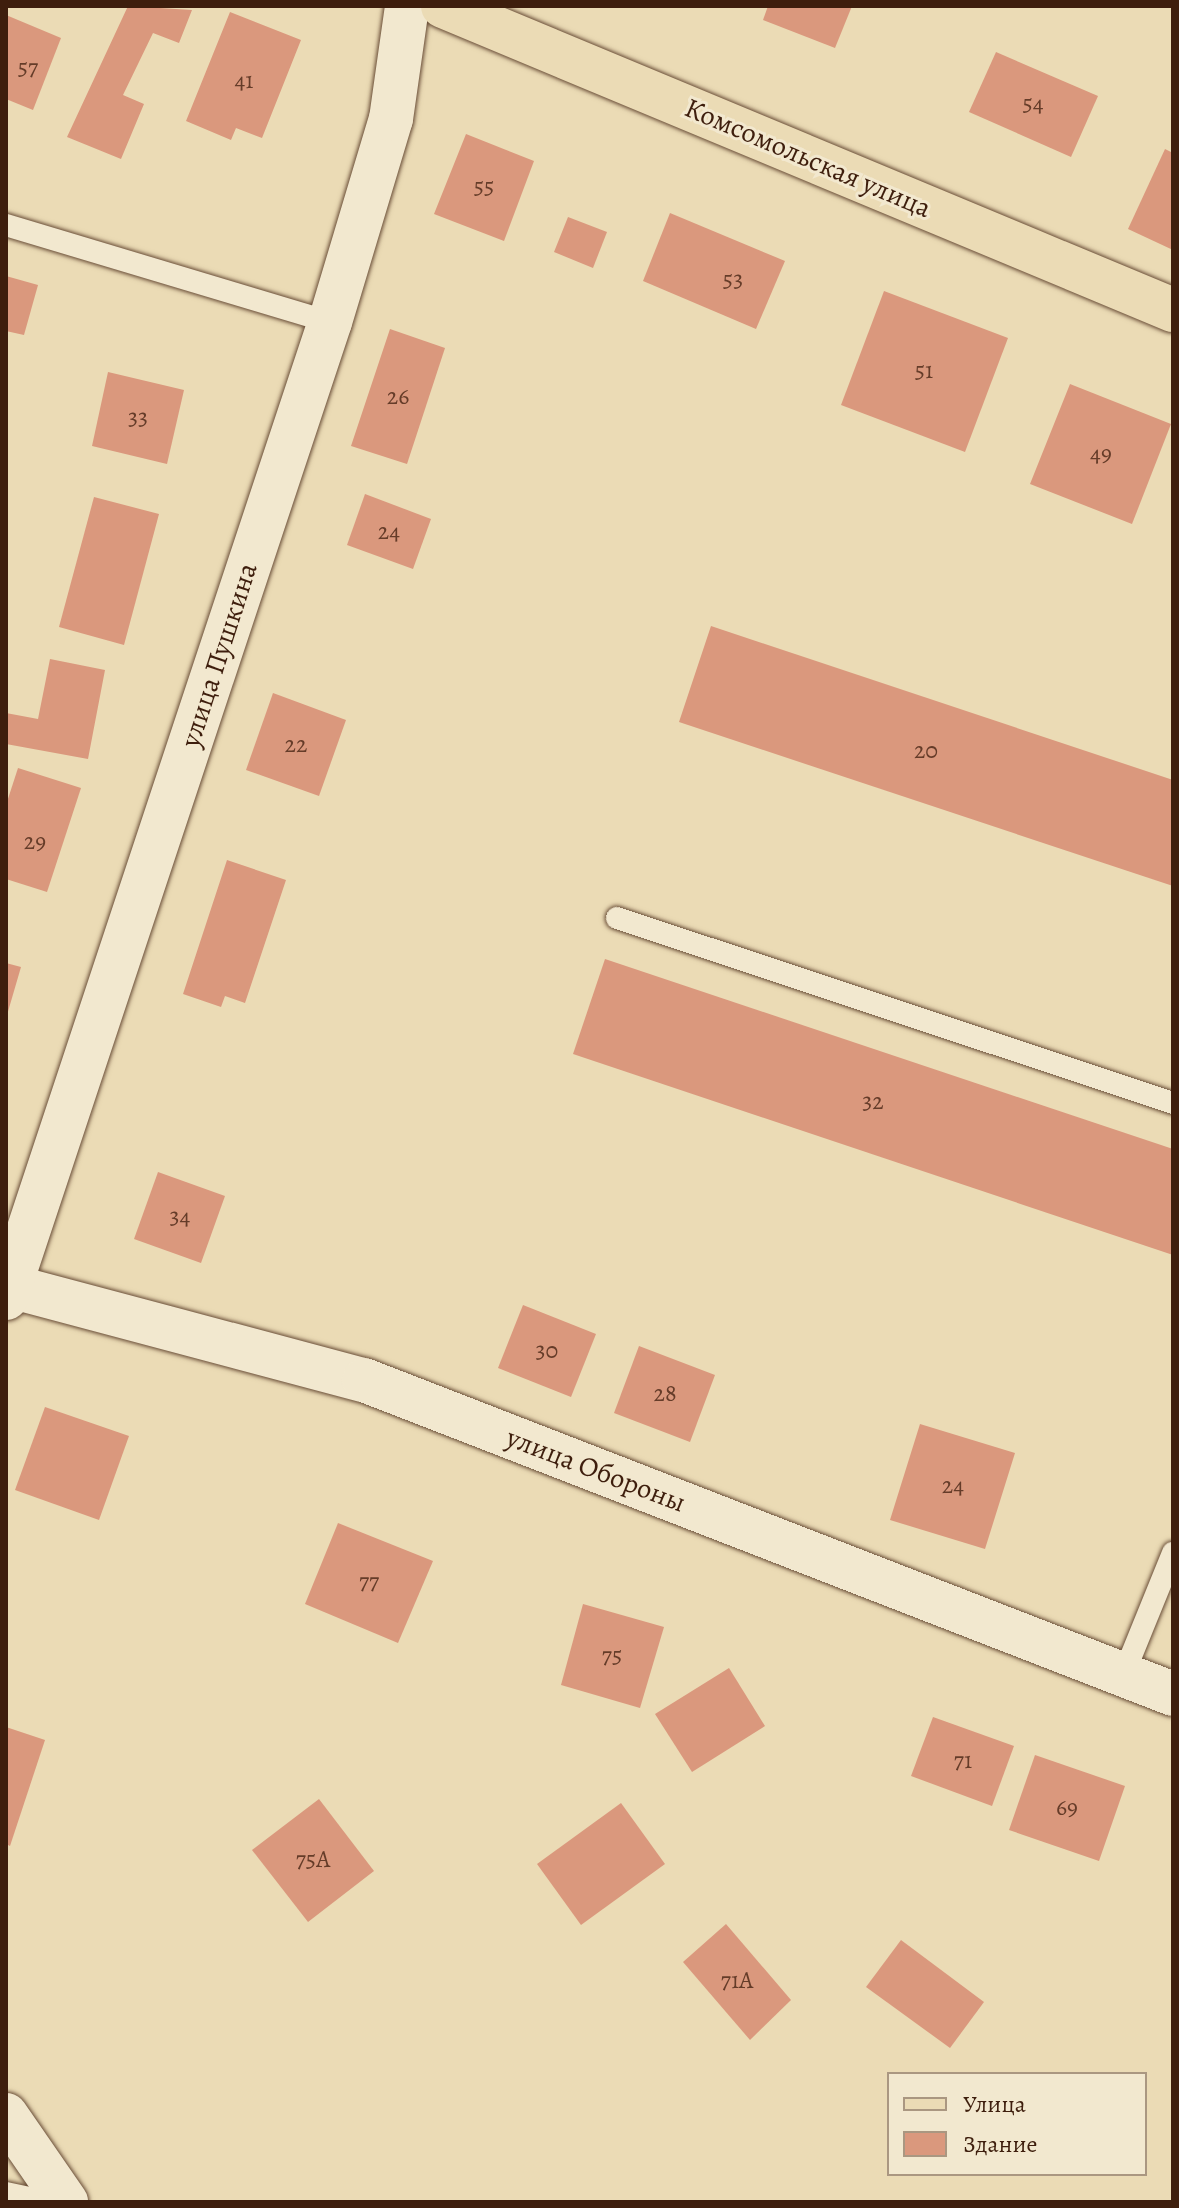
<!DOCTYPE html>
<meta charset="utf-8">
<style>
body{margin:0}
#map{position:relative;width:1179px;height:2208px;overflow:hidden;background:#ebdbb5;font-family:Alegreya,serif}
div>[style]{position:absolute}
.building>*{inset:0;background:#da987d}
.roads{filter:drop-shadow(0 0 2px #694d37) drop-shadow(0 0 2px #694d37)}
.lane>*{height:22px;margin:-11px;padding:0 11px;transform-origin:11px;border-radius:11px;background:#f2e8cf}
.street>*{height:44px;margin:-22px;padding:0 22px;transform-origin:22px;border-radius:22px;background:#f2e8cf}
.primary>*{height:44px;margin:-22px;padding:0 22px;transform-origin:22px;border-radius:22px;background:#ebdbb5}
span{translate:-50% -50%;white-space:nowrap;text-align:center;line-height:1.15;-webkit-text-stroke:6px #f2e8cf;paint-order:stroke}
.number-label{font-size:24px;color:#653c29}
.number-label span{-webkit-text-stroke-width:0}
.street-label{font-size:28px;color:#3e1e0d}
.frame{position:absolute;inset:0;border:8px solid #3e1e0d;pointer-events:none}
.legend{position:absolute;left:887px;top:2072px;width:260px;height:104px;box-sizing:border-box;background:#f2e8cf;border:2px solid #aa9781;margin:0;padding:10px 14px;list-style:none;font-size:24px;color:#3e1e0d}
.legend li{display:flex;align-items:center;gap:16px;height:40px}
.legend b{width:40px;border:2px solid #aa9781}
</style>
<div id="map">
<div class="building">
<i style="clip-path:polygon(128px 6px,192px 10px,179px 43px,153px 33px,123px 95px,144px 104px,121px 159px,67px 137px)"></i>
<i style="clip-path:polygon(768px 6px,852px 6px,835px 48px,763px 20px)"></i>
<i style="clip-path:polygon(230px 12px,301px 40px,262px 138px,236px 128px,231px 140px,186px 121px)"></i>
<i style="clip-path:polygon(6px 15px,61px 38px,33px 110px,6px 99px)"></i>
<i style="clip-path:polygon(996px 52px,1098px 96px,1071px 157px,969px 112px)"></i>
<i style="clip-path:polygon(466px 134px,534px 161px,504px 241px,434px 214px)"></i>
<i style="clip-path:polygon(1165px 149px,1173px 153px,1173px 250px,1128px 229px)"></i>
<i style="clip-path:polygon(670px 213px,785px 261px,756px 329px,643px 281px)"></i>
<i style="clip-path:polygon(568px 217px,607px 232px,593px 268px,554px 252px)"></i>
<i style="clip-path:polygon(6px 276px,38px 285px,24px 335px,6px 331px)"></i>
<i style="clip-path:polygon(884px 291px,1008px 338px,965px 452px,841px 405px)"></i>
<i style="clip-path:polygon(390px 329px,445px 348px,407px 464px,351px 446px)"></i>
<i style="clip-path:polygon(108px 372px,184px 390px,167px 464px,92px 446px)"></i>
<i style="clip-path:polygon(1070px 384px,1171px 424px,1132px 524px,1030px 484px)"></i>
<i style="clip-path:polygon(365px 494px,431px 519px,413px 569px,347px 545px)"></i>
<i style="clip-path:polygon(94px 497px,159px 514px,124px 645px,59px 627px)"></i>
<i style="clip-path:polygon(711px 626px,1173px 780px,1173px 886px,679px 722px)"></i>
<i style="clip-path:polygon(50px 659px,105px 670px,88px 759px,6px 744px,6px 713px,38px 719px)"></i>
<i style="clip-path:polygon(273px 693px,346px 720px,319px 796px,246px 770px)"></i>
<i style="clip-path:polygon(18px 768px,81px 788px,47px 892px,6px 879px,6px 805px)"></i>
<i style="clip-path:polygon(227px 860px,286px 880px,245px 1003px,225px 996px,221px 1007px,183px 994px)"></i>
<i style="clip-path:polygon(605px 959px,1173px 1149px,1173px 1255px,573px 1054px)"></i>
<i style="clip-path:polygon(6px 963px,21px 967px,7px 1015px,6px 1015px)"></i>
<i style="clip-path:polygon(158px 1172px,225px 1196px,201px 1263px,134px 1239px)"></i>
<i style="clip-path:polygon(523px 1305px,596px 1334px,571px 1397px,498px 1368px)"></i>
<i style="clip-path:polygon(639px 1346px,715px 1375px,690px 1442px,614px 1413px)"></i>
<i style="clip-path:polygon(45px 1407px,129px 1436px,99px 1520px,15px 1490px)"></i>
<i style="clip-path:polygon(920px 1424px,1015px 1453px,985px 1549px,890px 1520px)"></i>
<i style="clip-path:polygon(338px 1523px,433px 1561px,398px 1643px,305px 1604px)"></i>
<i style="clip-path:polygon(583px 1604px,664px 1627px,640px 1708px,561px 1685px)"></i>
<i style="clip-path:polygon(729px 1668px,765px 1726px,692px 1772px,655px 1714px)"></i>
<i style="clip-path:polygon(933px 1717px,1014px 1746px,992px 1806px,911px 1776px)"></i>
<i style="clip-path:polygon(6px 1727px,45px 1740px,10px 1846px,6px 1844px)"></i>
<i style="clip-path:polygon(1035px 1755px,1125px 1786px,1099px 1861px,1009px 1830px)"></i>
<i style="clip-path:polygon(319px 1799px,374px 1871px,308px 1922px,252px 1850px)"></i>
<i style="clip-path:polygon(621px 1803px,665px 1864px,581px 1925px,537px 1864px)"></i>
<i style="clip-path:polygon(726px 1924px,791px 2000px,750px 2040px,683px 1962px)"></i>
<i style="clip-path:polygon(901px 1940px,984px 2002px,950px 2048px,866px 1987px)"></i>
</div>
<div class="roads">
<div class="lane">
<i style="left:6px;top:225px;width:338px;rotate:16.7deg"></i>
<i style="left:617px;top:918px;width:586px;rotate:18.4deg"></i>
<i style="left:1123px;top:1676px;width:133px;rotate:-67.9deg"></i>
<i style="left:6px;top:2193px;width:43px;rotate:12.1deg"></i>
</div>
<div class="street">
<i style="left:6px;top:1285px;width:370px;rotate:14.9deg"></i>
<i style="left:364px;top:1380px;width:868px;rotate:21.21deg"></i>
<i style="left:6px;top:1298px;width:1028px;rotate:-71.64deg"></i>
<i style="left:330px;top:322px;width:212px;rotate:-73.3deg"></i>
<i style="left:391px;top:119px;width:114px;rotate:-81.9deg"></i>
<i style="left:6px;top:2115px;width:106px;rotate:55.4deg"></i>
</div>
<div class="primary">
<i style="left:443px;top:6px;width:791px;rotate:22.61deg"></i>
</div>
</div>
<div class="number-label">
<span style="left:28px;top:68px">57</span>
<span style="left:244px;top:81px">41</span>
<span style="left:1033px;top:104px">54</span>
<span style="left:484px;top:187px">55</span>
<span style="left:733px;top:280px">53</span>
<span style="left:924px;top:371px">51</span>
<span style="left:398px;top:397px">26</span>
<span style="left:138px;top:418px">33</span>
<span style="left:1101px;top:454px">49</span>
<span style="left:389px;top:532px">24</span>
<span style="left:296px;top:745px">22</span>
<span style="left:926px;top:751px">20</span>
<span style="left:35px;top:842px">29</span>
<span style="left:873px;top:1102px">32</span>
<span style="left:180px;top:1217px">34</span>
<span style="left:547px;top:1351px">30</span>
<span style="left:665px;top:1394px">28</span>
<span style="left:953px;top:1486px">24</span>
<span style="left:369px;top:1582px">77</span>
<span style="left:612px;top:1656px">75</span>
<span style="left:963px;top:1761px">71</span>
<span style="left:1067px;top:1808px">69</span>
<span style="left:313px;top:1860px">75А</span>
<span style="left:737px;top:1981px">71А</span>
</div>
<div class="street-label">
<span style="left:808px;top:158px;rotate:23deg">Комсомольская улица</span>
<span style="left:219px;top:655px;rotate:-72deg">улица Пушкина</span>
<span style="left:596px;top:1470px;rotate:21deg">улица Обороны</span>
</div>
<div class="frame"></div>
<ul class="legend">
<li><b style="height:10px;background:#ebdbb5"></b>Улица</li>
<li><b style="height:22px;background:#da987d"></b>Здание</li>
</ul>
</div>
